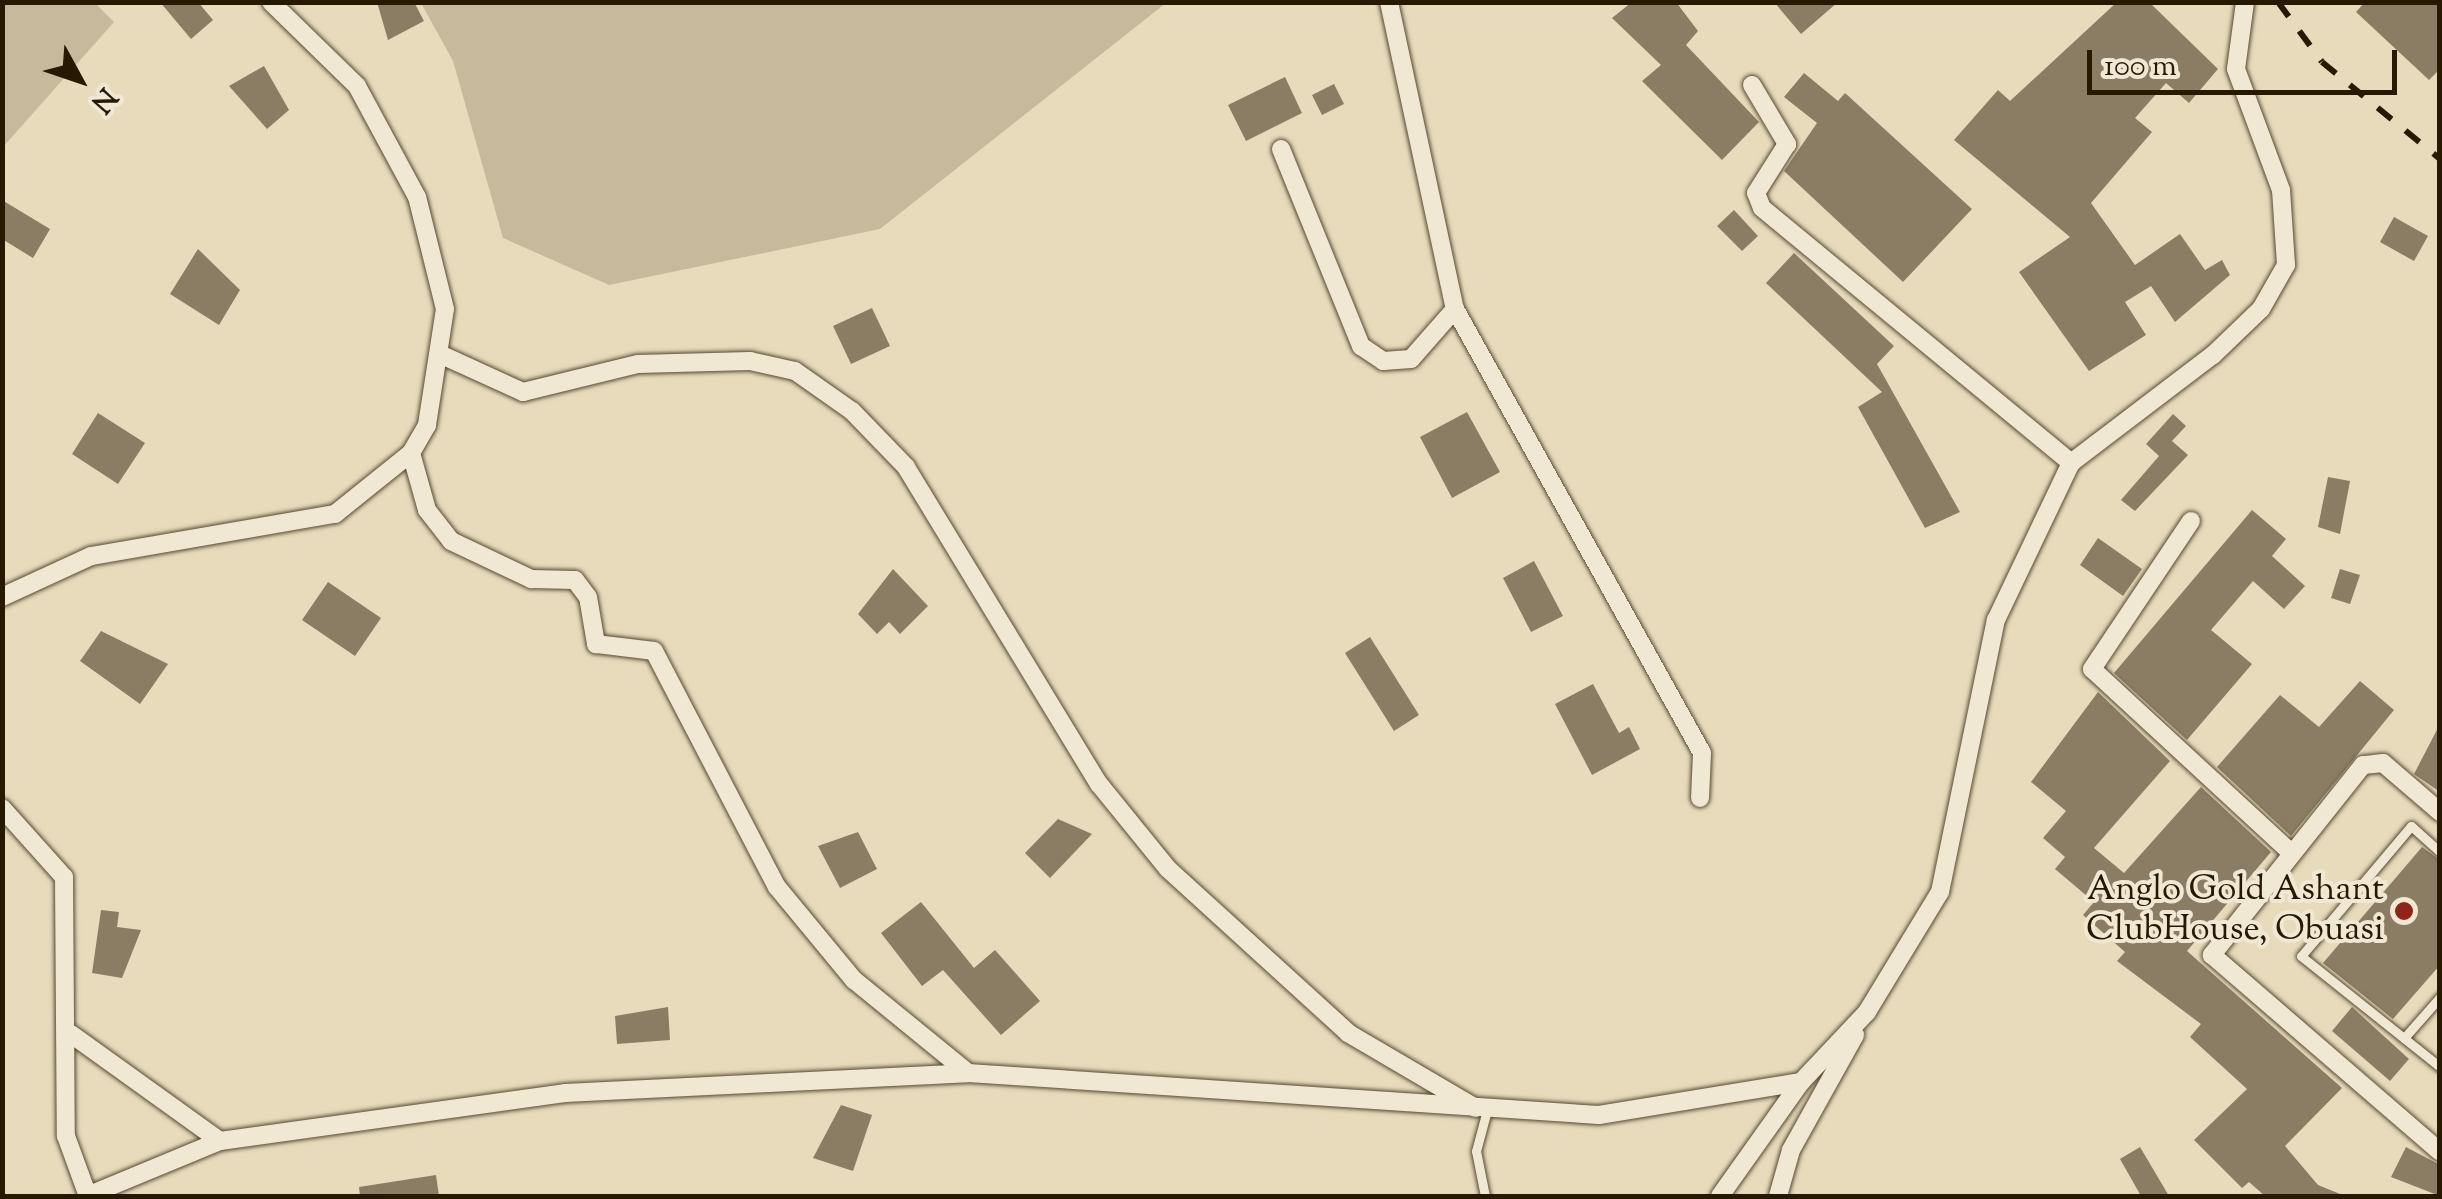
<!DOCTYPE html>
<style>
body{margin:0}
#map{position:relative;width:2442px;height:1199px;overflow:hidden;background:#e8dbbc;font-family:"Sorts Mill Goudy",serif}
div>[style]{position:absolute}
.green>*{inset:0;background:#c7ba9c}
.building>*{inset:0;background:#8b7d63}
.roads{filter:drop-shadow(0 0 2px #574930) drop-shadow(0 0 2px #574930)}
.lane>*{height:9px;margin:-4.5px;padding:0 4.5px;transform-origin:4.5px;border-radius:4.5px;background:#f0e8d3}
.street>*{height:18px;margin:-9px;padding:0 9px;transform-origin:9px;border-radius:9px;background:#f0e8d3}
.rail>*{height:6px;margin-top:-3px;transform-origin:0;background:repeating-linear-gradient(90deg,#271802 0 18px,transparent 0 36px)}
.dots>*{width:28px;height:28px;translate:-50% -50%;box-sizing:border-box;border:5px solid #f0e8d3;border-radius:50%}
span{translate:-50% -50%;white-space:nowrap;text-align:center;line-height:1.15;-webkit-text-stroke:8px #f0e8d3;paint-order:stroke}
.poi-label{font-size:35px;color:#271802}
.right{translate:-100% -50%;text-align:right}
.frame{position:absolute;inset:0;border:5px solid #271802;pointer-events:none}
.north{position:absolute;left:30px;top:30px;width:100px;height:100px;-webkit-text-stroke:8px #f0e8d3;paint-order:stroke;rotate:130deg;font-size:28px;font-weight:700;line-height:40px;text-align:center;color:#271802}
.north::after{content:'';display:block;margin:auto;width:35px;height:45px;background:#271802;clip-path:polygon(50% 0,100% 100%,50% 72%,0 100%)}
.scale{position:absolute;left:2087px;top:50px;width:310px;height:45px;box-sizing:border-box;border:5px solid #271802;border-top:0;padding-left:12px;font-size:30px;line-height:35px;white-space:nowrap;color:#271802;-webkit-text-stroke:8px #f0e8d3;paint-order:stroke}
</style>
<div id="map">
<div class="green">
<i style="clip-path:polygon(3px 2px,95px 3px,114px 22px,3px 147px)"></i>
<i style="clip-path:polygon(421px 3px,1166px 3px,880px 229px,609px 285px,503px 238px,453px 61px)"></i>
</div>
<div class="building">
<i style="clip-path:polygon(160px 2px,198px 2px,213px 20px,191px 39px)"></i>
<i style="clip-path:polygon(377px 2px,414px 2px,424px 21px,388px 40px)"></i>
<i style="clip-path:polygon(1632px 2px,1676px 2px,1698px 31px,1686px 45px,1759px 122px,1722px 160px,1642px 81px,1661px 65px,1612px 18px)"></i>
<i style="clip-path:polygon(1774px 2px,1838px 2px,1801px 34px)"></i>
<i style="clip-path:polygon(2117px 2px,2149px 2px,2218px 69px,2189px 103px,2166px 83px,2135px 118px,2152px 132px,2091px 203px,2135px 265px,2180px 234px,2205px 270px,2222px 260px,2230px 275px,2175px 322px,2151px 286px,2125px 302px,2146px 335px,2089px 371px,2019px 272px,2070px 237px,1954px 140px,1998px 90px,2010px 101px)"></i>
<i style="clip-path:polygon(2365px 2px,2440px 2px,2440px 69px,2429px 80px,2356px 12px)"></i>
<i style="clip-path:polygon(264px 66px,289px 110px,267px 129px,229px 86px)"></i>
<i style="clip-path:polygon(1804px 73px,1838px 101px,1845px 93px,1972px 209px,1903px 282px,1784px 171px,1817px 123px,1784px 97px)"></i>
<i style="clip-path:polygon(1285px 77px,1302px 113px,1246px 141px,1228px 105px)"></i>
<i style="clip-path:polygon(1334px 84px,1344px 104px,1322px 115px,1312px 95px)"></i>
<i style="clip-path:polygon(2px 200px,50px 229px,33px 258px,2px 239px)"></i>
<i style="clip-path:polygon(1734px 210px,1758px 236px,1742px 251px,1717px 226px)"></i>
<i style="clip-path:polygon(2394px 217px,2428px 236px,2414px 261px,2380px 242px)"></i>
<i style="clip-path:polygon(198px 249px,240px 290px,219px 325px,170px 294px)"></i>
<i style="clip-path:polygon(1794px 253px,1894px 346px,1877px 364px,1960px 512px,1925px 528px,1858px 407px,1882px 392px,1766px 283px)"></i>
<i style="clip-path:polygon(872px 308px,890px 346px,851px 364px,833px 326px)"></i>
<i style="clip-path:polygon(1467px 412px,1500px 472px,1452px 498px,1420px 437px)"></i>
<i style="clip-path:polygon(98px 413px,145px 443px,118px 484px,72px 454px)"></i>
<i style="clip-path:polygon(2173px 414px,2186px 426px,2172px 441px,2188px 455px,2135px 511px,2121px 500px,2159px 456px,2146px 444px)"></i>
<i style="clip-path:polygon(2328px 477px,2350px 481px,2340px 534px,2318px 527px)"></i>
<i style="clip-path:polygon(2252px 510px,2286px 539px,2272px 556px,2305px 586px,2284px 609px,2253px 581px,2211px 630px,2252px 664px,2187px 740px,2114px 673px)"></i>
<i style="clip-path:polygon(2098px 538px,2142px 569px,2123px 596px,2080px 565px)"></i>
<i style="clip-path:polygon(1534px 561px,1563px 616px,1531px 632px,1503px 578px)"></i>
<i style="clip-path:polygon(893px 569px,928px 606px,900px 634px,889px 622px,877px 634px,858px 614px)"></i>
<i style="clip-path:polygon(2340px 569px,2360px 575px,2350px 604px,2331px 598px)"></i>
<i style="clip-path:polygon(328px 582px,381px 618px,355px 656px,302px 620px)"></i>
<i style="clip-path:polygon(101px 631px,168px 664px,140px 704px,80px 661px)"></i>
<i style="clip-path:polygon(1370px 637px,1419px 715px,1394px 731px,1345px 653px)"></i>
<i style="clip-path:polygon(2360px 681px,2394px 710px,2291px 836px,2217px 767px,2280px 695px,2319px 727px)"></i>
<i style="clip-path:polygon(1593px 684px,1619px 733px,1629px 727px,1640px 749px,1592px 775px,1555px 704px)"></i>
<i style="clip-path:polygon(2098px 692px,2170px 761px,2094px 848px,2124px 873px,2201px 787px,2271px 852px,2187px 951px,2342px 1088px,2285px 1146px,2318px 1185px,2345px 1196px,2265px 1196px,2249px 1182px,2242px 1188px,2194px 1140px,2247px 1089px,2190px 1037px,2201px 1024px,2117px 961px,2125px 952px,2083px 915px,2094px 902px,2055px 869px,2065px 857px,2043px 838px,2066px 811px,2031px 782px)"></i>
<i style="clip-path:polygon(2440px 724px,2440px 792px,2414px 774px)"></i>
<i style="clip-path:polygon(1058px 819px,1092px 834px,1050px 878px,1025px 853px)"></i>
<i style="clip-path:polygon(858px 832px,877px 869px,840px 888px,818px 846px)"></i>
<i style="clip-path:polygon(2422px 847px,2440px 860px,2440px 965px,2393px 1019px,2323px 963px)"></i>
<i style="clip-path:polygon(921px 902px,974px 968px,995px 950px,1040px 1001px,1001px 1035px,943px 970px,922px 986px,881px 933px)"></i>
<i style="clip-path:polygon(101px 910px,119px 912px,117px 927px,141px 930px,122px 978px,92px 973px)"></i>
<i style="clip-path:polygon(668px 1007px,670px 1040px,617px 1044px,615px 1016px)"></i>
<i style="clip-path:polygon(2352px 1007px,2409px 1059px,2390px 1081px,2332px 1031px)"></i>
<i style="clip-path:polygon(841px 1105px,872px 1115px,853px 1171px,813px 1158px)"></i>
<i style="clip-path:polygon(2140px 1147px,2169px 1196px,2141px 1196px,2120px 1159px)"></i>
<i style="clip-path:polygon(2406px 1147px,2440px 1165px,2440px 1196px,2391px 1177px)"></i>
<i style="clip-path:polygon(436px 1175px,439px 1196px,360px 1196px,359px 1187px)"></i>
</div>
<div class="roads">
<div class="lane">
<i style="left:2440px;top:852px;width:39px;rotate:-138deg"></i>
<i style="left:2411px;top:826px;width:170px;rotate:130.2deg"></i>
<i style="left:2301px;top:956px;width:178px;rotate:38.6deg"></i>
<i style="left:2404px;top:1038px;width:55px;rotate:-48.7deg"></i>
<i style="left:1485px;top:1196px;width:46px;rotate:-101.3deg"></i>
<i style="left:1476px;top:1151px;width:39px;rotate:-75deg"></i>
</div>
<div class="street">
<i style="left:1389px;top:2px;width:314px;rotate:77.9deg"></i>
<i style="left:1455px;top:309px;width:508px;rotate:60.91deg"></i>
<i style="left:1702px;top:753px;width:45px;rotate:92.5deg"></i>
<i style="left:1752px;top:85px;width:69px;rotate:59.3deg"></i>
<i style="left:1787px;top:144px;width:58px;rotate:122.3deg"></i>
<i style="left:1756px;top:193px;width:16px;rotate:68deg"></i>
<i style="left:1762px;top:208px;width:401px;rotate:39.5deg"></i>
<i style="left:1281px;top:149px;width:213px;rotate:67.9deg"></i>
<i style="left:1361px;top:346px;width:27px;rotate:34deg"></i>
<i style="left:1383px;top:361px;width:28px;rotate:-4deg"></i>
<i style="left:1411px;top:359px;width:67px;rotate:-48.7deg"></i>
<i style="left:444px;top:356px;width:87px;rotate:24.5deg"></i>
<i style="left:523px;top:392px;width:118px;rotate:-13.7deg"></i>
<i style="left:638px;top:364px;width:112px;rotate:-1.5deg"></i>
<i style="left:750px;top:361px;width:46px;rotate:12.5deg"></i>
<i style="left:795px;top:371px;width:70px;rotate:35.1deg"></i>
<i style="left:852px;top:411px;width:78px;rotate:46deg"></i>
<i style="left:906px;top:467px;width:371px;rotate:58.7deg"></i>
<i style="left:1099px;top:784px;width:109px;rotate:50.9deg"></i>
<i style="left:1168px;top:869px;width:244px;rotate:42.3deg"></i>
<i style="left:1348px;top:1033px;width:148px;rotate:30.4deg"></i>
<i style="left:411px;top:453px;width:59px;rotate:74.3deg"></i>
<i style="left:427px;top:510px;width:39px;rotate:52deg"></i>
<i style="left:451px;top:541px;width:89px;rotate:25.4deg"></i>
<i style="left:531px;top:579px;width:44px;rotate:1.3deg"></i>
<i style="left:575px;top:580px;width:21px;rotate:53deg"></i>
<i style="left:588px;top:597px;width:48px;rotate:80.3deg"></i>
<i style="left:596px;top:644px;width:58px;rotate:6.9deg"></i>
<i style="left:654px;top:651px;width:266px;rotate:62.5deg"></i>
<i style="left:777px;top:887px;width:121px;rotate:50.4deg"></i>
<i style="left:854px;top:980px;width:147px;rotate:39.2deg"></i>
<i style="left:2191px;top:521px;width:178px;rotate:123.8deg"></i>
<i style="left:2092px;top:669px;width:268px;rotate:42.7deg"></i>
<i style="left:2px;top:597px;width:98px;rotate:-24.7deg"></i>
<i style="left:91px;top:556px;width:248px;rotate:-9.8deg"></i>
<i style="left:335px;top:514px;width:97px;rotate:-38.8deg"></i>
<i style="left:411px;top:453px;width:32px;rotate:-60deg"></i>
<i style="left:427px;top:425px;width:117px;rotate:-81.2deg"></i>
<i style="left:445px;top:309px;width:115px;rotate:-104deg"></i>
<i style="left:417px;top:197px;width:126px;rotate:-118.4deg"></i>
<i style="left:357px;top:86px;width:120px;rotate:-135.7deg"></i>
<i style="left:2px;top:808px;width:93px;rotate:48.1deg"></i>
<i style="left:64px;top:877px;width:259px;rotate:89.6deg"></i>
<i style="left:66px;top:1136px;width:64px;rotate:69.9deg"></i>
<i style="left:2440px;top:812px;width:75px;rotate:-139.3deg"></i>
<i style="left:2383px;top:763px;width:20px;rotate:174deg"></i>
<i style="left:2363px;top:765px;width:243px;rotate:128.5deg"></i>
<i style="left:2212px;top:955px;width:301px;rotate:40.8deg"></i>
<i style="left:71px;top:1034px;width:183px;rotate:35.7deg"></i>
<i style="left:87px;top:1196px;width:144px;rotate:-22.5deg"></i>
<i style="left:220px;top:1141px;width:348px;rotate:-7.9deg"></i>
<i style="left:565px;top:1093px;width:403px;rotate:-2.8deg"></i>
<i style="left:968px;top:1073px;width:632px;rotate:3.81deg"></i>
<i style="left:1599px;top:1115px;width:205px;rotate:-9.3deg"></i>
<i style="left:1720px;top:1196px;width:140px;rotate:-54.6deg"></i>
<i style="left:1801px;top:1082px;width:96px;rotate:-46.7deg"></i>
<i style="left:1867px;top:1012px;width:140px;rotate:-58.7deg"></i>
<i style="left:1940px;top:892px;width:278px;rotate:-78.4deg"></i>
<i style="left:1996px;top:620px;width:174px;rotate:-64.5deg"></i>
<i style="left:2071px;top:463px;width:178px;rotate:-37.3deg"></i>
<i style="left:2213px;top:355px;width:66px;rotate:-43.8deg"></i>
<i style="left:2261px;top:309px;width:51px;rotate:-60.4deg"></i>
<i style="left:2286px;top:265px;width:75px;rotate:-93.8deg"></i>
<i style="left:2281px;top:190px;width:129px;rotate:-110.4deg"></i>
<i style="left:2236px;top:69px;width:68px;rotate:-82.3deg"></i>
<i style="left:1778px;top:1196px;width:48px;rotate:-74.2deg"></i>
<i style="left:1791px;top:1150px;width:132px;rotate:-60.9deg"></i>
</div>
</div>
<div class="rail">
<i style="left:2278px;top:2px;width:74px;rotate:53.7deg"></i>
<i style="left:2322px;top:62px;width:153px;rotate:39.4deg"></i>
</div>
<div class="dots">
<i style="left:2404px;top:911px;background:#8f2418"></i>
</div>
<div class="poi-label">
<span class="right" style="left:2384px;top:911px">Anglo Gold Ashant<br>ClubHouse, Obuasi</span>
</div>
<div class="frame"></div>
<div class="north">N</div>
<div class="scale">100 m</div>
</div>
